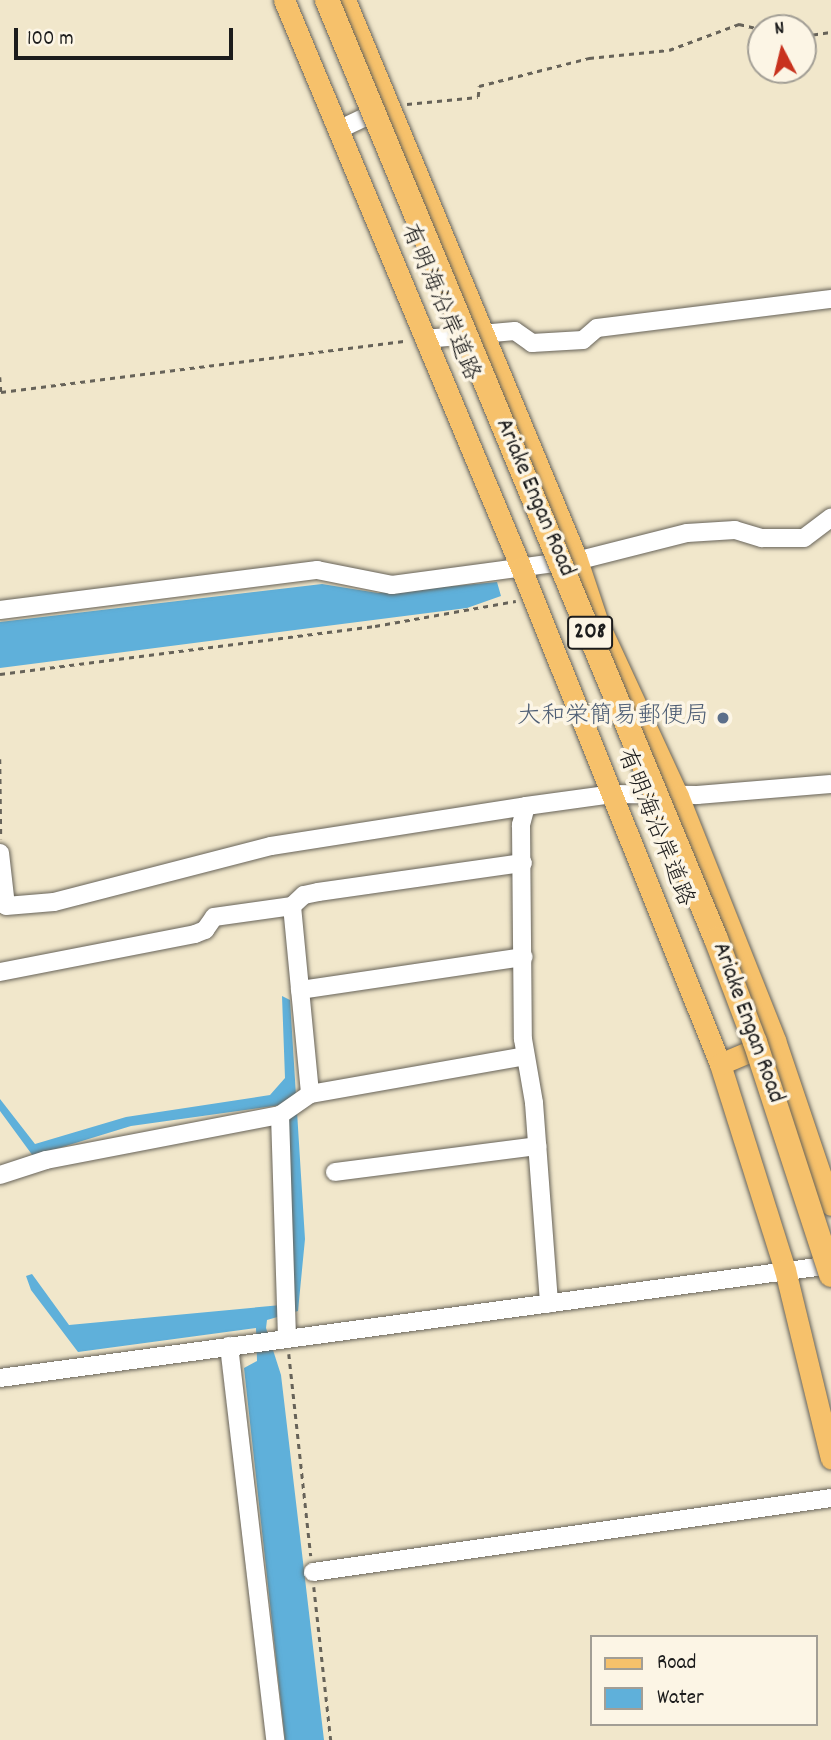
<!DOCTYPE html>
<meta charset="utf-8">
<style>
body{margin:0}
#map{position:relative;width:831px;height:1740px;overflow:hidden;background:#f1e7cb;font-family:Dekko,"Klee One",sans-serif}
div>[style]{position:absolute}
.water>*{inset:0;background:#5fb0da}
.path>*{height:2.5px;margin-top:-1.25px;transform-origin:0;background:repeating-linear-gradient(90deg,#676359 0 5px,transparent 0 10px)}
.roads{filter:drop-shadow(0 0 2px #676359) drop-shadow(0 0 2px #676359)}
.minor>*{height:18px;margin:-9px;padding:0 9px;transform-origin:9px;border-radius:9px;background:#fff}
.major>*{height:21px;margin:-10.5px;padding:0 10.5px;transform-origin:10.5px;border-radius:10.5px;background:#f6c16b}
.bridges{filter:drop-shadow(0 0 2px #676359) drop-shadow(0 0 2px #676359)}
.highway-bridge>*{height:24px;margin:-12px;padding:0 12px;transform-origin:12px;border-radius:12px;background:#f6c16b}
.dots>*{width:19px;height:19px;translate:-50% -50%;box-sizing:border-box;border:4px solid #fcf5e5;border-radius:50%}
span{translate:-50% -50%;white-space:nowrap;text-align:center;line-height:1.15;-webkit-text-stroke:7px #fcf5e5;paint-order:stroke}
.shield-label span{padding:2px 5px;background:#fcf5e5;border:2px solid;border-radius:5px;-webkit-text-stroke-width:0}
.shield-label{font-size:23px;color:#1c1c1c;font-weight:700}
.street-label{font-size:24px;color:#1c1c1c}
.service-label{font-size:24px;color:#4e5e75}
.right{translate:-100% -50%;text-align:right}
.legend{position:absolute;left:590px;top:1635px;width:228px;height:91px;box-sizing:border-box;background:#fcf5e5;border:2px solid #a29e95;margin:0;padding:9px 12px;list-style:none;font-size:21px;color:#1c1c1c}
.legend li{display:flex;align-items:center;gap:14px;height:35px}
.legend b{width:35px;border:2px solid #a29e95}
.north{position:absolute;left:747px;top:14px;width:70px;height:70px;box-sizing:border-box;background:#fcf5e5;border:2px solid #a29e95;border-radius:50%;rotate:353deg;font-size:19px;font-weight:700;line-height:28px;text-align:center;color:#1c1c1c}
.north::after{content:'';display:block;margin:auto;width:24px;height:32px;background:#c8321e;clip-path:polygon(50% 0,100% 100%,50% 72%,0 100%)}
.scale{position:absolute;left:14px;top:28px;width:219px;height:32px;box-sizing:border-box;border:4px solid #1c1c1c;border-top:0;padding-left:9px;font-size:21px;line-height:24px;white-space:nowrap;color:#1c1c1c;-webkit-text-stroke:5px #fcf5e5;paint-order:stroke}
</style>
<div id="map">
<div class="water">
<i style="clip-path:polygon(497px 582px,501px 596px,467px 608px,0 668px,0 622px,322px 584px,378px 593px)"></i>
<i style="clip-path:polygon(282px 996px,290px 1000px,305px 1239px,298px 1311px,267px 1320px,266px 1328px,281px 1375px,324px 1740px,285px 1740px,244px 1368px,257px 1361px,256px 1328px,78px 1352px,31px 1290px,26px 1276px,32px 1274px,69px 1325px,292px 1304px,288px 1104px,131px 1126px,33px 1156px,0 1111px,0 1099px,35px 1144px,126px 1117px,270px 1095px,285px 1078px)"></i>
</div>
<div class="path">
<i style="left:803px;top:36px;width:28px;rotate:-8deg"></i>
<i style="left:407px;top:104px;width:71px;rotate:-5.6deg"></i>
<i style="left:478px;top:97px;width:11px;rotate:-85deg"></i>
<i style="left:479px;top:86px;width:114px;rotate:-14.3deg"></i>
<i style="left:589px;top:58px;width:80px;rotate:-5.7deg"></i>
<i style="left:669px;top:50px;width:75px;rotate:-20.4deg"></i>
<i style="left:739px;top:24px;width:23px;rotate:13deg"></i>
<i style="left:0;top:377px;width:15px;rotate:86deg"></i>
<i style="left:1px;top:392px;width:408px;rotate:-7.2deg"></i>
<i style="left:0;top:674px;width:378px;rotate:-7.3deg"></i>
<i style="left:375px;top:626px;width:143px;rotate:-10.1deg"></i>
<i style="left:0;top:759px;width:80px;rotate:89.3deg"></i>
<i style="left:289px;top:1354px;width:203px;rotate:83.8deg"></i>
<i style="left:314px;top:1587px;width:154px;rotate:83.7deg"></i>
</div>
<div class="roads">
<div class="minor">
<i style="left:338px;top:130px;width:49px;rotate:-25.5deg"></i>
<i style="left:425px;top:339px;width:90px;rotate:-5.1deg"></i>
<i style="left:515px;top:331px;width:21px;rotate:35deg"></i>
<i style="left:532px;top:343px;width:51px;rotate:-3.4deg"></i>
<i style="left:583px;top:340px;width:18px;rotate:-41deg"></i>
<i style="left:597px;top:328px;width:236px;rotate:-7.1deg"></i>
<i style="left:0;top:610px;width:320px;rotate:-7.2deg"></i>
<i style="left:317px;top:570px;width:76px;rotate:11.3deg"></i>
<i style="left:392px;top:585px;width:194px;rotate:-7.7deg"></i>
<i style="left:584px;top:559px;width:106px;rotate:-14.2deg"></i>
<i style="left:687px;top:533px;width:48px;rotate:-3.6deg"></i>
<i style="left:735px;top:530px;width:28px;rotate:17deg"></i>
<i style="left:762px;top:538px;width:42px"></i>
<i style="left:804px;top:538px;width:34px;rotate:-37deg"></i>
<i style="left:526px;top:806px;width:20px;rotate:105deg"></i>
<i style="left:521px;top:825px;width:214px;rotate:89.5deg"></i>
<i style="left:523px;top:1039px;width:65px;rotate:80.2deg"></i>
<i style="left:534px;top:1103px;width:201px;rotate:85.7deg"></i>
<i style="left:0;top:853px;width:53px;rotate:83.5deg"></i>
<i style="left:6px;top:906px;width:48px;rotate:-4.8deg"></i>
<i style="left:54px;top:902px;width:224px;rotate:-14.5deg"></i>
<i style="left:271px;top:846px;width:258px;rotate:-8.9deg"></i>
<i style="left:526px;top:806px;width:87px;rotate:-7.9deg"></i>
<i style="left:612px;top:794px;width:85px;rotate:0.7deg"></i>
<i style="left:697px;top:795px;width:134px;rotate:-4.7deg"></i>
<i style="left:292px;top:906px;width:16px;rotate:-43deg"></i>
<i style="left:304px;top:895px;width:14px;rotate:-12deg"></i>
<i style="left:318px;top:892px;width:207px;rotate:-8.1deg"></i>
<i style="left:0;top:972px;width:199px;rotate:-11deg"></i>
<i style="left:195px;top:934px;width:11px;rotate:-22deg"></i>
<i style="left:205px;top:930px;width:16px;rotate:-55deg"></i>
<i style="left:214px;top:917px;width:79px;rotate:-8deg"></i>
<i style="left:292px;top:906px;width:189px;rotate:84.5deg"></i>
<i style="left:300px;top:990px;width:226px;rotate:-8.4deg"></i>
<i style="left:280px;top:1115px;width:222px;rotate:88.2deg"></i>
<i style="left:335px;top:1172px;width:204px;rotate:-7.3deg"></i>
<i style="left:0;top:1175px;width:48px;rotate:-18.1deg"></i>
<i style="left:46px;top:1160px;width:238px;rotate:-10.9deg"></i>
<i style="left:280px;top:1115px;width:37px;rotate:-35deg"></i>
<i style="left:310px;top:1094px;width:218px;rotate:-10deg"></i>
<i style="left:229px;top:1346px;width:397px;rotate:83.3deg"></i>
<i style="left:0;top:1378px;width:839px;rotate:-7.74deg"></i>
<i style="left:313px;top:1572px;width:523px;rotate:-8.13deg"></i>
</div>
<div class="major">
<i style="left:284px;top:0;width:615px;rotate:67.35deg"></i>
<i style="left:521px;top:568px;width:534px;rotate:68.14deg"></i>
<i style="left:720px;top:1064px;width:216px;rotate:72.5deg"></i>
<i style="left:785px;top:1270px;width:194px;rotate:76.3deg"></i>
<i style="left:345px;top:0;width:603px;rotate:67.48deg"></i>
<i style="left:576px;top:557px;width:70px;rotate:71.6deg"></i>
<i style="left:598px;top:623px;width:191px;rotate:65.2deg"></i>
<i style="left:678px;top:796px;width:263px;rotate:68.3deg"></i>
<i style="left:775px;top:1040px;width:174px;rotate:71.3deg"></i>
<i style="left:720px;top:1064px;width:56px;rotate:-22.9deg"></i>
</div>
</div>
<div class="bridges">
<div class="highway-bridge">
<i style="left:327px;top:0;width:1016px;rotate:67.5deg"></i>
<i style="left:716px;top:939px;width:110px;rotate:69.3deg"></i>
<i style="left:755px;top:1042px;width:245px;rotate:71.9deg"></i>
</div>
</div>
<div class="dots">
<i style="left:723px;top:718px;background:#5c6f8a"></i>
</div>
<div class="shield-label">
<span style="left:590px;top:633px">208</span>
</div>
<div class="street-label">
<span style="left:439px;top:303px;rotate:67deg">有明海沿岸道路</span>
<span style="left:534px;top:498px;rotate:67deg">Ariake Engan Road</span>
<span style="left:654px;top:828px;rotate:68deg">有明海沿岸道路</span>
<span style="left:747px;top:1023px;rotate:70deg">Ariake Engan Road</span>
</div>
<div class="service-label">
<span class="right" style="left:709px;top:718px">大和栄簡易郵便局</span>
</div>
<ul class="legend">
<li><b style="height:9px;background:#f6c16b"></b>Road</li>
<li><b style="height:19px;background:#5fb0da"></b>Water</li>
</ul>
<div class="north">N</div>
<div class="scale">100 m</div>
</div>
